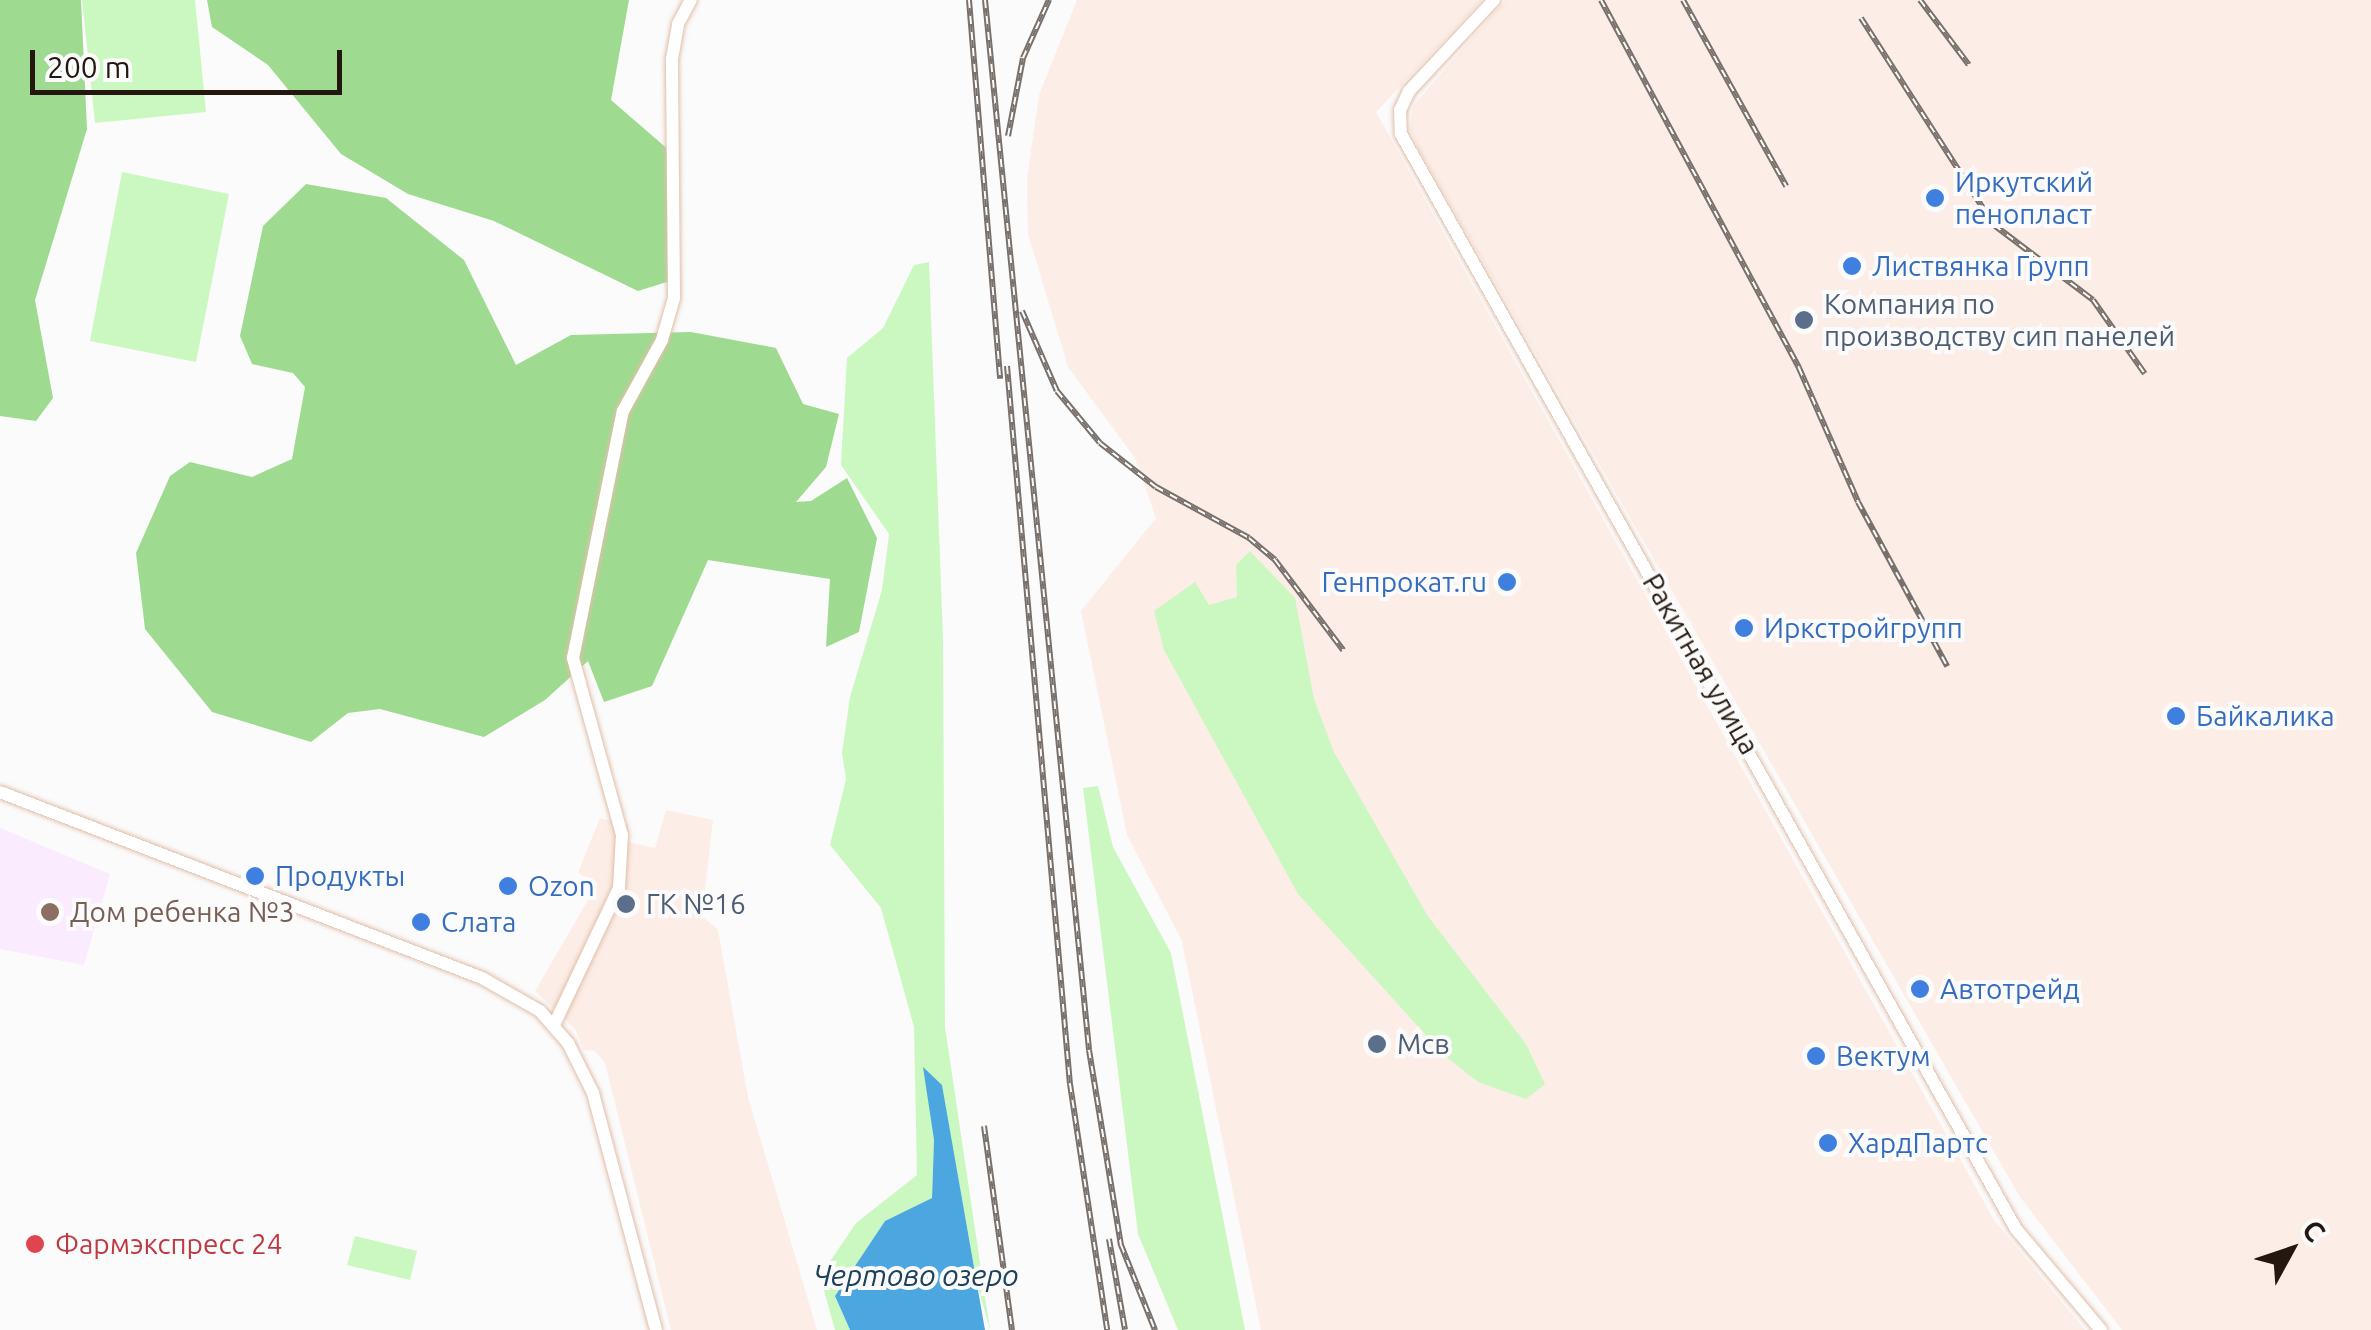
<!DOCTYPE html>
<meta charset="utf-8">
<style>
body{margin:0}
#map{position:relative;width:2371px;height:1330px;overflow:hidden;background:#fbfbfb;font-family:Ubuntu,sans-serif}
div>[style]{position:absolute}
.industrial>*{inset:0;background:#fcede6}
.education>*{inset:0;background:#faebfe}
.green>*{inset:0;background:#cbf8c0}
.forest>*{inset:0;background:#9edb90}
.water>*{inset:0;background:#4ca6df}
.roads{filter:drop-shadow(0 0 2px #e1bea9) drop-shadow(0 0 2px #e1bea9)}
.minor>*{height:12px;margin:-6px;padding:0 6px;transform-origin:6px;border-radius:6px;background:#fff}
.rail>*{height:6px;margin-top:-3px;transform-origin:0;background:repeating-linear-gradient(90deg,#fbfbfb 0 8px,#78706b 0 16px);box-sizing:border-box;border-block:2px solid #78706b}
.dots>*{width:28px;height:28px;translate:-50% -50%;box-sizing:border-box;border:5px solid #fbfbfb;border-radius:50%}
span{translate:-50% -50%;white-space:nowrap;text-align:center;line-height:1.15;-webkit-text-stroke:8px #fbfbfb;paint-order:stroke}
.shop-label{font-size:28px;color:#366cbe}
.left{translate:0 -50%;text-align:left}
.right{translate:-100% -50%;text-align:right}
.service-label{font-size:28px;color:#4e5e75}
.street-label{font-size:28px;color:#24170f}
.education-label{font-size:28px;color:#785e54}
.health-label{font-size:28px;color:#be3a42}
.water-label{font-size:30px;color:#1d425a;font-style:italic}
.north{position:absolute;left:2241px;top:1200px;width:100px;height:100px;-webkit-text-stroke:8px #fbfbfb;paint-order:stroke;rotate:50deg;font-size:28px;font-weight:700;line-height:40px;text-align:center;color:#24170f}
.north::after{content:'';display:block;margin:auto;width:35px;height:45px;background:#24170f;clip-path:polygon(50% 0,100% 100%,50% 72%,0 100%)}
.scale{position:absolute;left:30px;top:50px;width:312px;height:45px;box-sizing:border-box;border:5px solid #24170f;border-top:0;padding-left:12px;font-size:30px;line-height:35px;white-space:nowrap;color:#24170f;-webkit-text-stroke:8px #fbfbfb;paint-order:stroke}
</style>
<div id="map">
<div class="industrial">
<i style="clip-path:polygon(1077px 0,1482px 0,1376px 112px,1994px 1220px,2085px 1330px,1261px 1330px,1182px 941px,1127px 835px,1081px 611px,1156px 518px,1135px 458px,1068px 367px,1028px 234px,1027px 179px,1039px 95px)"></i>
<i style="clip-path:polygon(1505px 0,2371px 0,2371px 1330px,2122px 1330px,2020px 1197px,1418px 148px,1410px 129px,1413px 106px)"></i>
<i style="clip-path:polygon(666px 810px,713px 820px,702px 916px,718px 930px,748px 1097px,817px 1330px,671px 1330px,605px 1063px,595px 1051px,584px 1050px,576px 1030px,535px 991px,598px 883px,578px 873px,600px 818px,628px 825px,628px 842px,655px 848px)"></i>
</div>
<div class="education">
<i style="clip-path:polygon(0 828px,110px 874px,84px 965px,0 949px)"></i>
</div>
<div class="green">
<i style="clip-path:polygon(82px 0,195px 0,206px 112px,95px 123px)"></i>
<i style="clip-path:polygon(122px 172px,229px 194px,196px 362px,90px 341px)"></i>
<i style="clip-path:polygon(929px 262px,943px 638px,945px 1027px,990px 1330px,966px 1244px,942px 1085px,924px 1069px,934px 1140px,932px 1198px,885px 1221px,835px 1296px,850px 1330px,835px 1330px,820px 1276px,856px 1223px,917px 1175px,914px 1027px,881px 908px,830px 845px,846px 779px,842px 753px,850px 697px,882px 590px,889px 534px,841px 465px,847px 358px,883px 328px,914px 265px)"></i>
<i style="clip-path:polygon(1250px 551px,1295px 598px,1314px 699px,1334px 752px,1427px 915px,1526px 1044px,1545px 1084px,1526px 1099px,1478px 1082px,1444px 1055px,1298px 894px,1164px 650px,1154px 611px,1195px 582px,1209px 605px,1237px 597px,1236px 565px)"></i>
<i style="clip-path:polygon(1098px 786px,1113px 847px,1171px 953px,1245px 1330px,1178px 1330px,1138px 1234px,1083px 788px)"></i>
<i style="clip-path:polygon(355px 1236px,417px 1251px,410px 1280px,347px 1265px)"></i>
</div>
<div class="forest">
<i style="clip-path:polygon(0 0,81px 0,87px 129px,35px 300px,53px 398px,36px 421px,0 416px)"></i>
<i style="clip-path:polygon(207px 0,629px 0,611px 100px,670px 151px,670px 281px,638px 291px,494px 221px,408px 194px,341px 154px,268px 65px,212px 27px)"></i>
<i style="clip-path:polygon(306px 184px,386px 198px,464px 260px,516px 365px,571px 335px,691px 332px,776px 348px,803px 404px,839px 414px,826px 467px,796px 502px,811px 501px,847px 478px,877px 538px,859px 632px,826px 647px,830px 579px,708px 560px,652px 686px,604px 702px,588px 661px,545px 700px,484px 737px,380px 709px,348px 713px,311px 742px,212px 712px,145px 629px,136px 553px,170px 476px,190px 462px,252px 477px,292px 459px,305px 387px,293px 373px,252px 364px,240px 336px,263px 226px)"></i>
</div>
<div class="water">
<i style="clip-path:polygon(923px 1067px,942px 1085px,985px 1330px,850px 1330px,835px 1296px,885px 1221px,932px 1198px,934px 1140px)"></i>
</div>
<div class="roads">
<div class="minor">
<i style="left:1494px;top:0;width:125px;rotate:133deg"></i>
<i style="left:1409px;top:91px;width:21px;rotate:115deg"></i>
<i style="left:1400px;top:110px;width:24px;rotate:88deg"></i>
<i style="left:1401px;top:134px;width:1256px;rotate:60.68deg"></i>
<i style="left:2016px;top:1229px;width:132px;rotate:49.9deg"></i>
<i style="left:0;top:792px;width:517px;rotate:21.1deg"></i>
<i style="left:482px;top:978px;width:67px;rotate:29.6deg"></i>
<i style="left:540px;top:1011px;width:43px;rotate:48.8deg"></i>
<i style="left:568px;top:1043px;width:56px;rotate:63.4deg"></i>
<i style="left:593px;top:1093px;width:245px;rotate:75.1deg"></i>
<i style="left:554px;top:1025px;width:152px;rotate:-64.6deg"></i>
<i style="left:619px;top:888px;width:53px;rotate:-86.8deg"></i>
<i style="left:622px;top:835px;width:184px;rotate:-105.5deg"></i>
<i style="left:573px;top:658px;width:252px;rotate:-78.6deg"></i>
<i style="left:623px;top:411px;width:81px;rotate:-61.2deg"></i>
<i style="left:662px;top:340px;width:44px;rotate:-74.1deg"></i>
<i style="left:674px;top:298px;width:239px;rotate:-90.5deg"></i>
<i style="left:672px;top:59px;width:36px;rotate:-80deg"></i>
<i style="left:678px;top:24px;width:27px;rotate:-62deg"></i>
</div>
</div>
<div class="rail">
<i style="left:969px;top:0;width:380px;rotate:85.3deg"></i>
<i style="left:985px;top:0;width:1055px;rotate:84.34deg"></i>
<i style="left:1089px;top:1050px;width:198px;rotate:80.7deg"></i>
<i style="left:1121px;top:1245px;width:92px;rotate:68.2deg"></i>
<i style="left:1601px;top:0;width:418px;rotate:61.7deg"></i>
<i style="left:1799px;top:368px;width:146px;rotate:66.2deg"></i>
<i style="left:1858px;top:502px;width:187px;rotate:61.5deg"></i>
<i style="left:1683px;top:0;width:213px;rotate:61deg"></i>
<i style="left:1920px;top:0;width:81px;rotate:53deg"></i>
<i style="left:1861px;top:18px;width:246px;rotate:57.3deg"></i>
<i style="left:1994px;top:225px;width:124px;rotate:37.1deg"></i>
<i style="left:2093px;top:300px;width:90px;rotate:54.9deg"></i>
<i style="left:1008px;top:136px;width:79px;rotate:-79.1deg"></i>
<i style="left:1023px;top:58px;width:64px;rotate:-65.9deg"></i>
<i style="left:1022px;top:311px;width:87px;rotate:66.4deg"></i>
<i style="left:1057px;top:391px;width:67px;rotate:50.4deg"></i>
<i style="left:1100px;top:443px;width:71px;rotate:38.2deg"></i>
<i style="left:1156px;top:487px;width:106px;rotate:28.7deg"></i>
<i style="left:1249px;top:538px;width:34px;rotate:40deg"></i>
<i style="left:1275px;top:560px;width:113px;rotate:52.9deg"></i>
<i style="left:1007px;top:366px;width:721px;rotate:84.99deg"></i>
<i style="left:1070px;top:1084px;width:249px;rotate:81.4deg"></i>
<i style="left:984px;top:1126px;width:206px;rotate:82.2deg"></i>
<i style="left:1109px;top:1239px;width:92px;rotate:80deg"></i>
</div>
<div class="dots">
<i style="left:1935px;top:198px;background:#3f7fe0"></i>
<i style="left:1852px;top:266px;background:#3f7fe0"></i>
<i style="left:1804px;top:320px;background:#5c6f8a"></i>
<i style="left:1507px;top:582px;background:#3f7fe0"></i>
<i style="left:1744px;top:628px;background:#3f7fe0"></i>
<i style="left:2176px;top:716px;background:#3f7fe0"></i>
<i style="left:255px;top:876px;background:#3f7fe0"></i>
<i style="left:508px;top:886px;background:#3f7fe0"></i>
<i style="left:626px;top:904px;background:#5c6f8a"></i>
<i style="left:50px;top:912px;background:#8d6e63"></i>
<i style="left:421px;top:922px;background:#3f7fe0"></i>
<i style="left:1920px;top:989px;background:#3f7fe0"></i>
<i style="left:1377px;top:1044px;background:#5c6f8a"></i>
<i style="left:1816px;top:1056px;background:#3f7fe0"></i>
<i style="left:1828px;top:1143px;background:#3f7fe0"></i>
<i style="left:35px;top:1244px;background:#e0444e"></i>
</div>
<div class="shop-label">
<span class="left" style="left:1955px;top:198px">Иркутский<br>пенопласт</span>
<span class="left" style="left:1872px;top:266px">Листвянка Групп</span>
<span class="right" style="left:1487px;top:582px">Генпрокат.ru</span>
<span class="left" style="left:1764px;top:628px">Иркстройгрупп</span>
<span class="left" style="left:2196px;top:716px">Байкалика</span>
<span class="left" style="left:275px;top:876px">Продукты</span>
<span class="left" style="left:528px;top:886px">Ozon</span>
<span class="left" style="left:441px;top:922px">Слата</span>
<span class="left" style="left:1940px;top:989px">Автотрейд</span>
<span class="left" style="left:1836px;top:1056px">Вектум</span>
<span class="left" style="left:1848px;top:1143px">ХардПартс</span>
</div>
<div class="service-label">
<span class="left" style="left:1824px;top:320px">Компания по<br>производству сип панелей</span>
<span class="left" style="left:646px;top:904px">ГК №16</span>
<span class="left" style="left:1397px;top:1044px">Мсв</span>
</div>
<div class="street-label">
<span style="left:1701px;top:664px;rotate:60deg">Ракитная улица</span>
</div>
<div class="education-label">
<span class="left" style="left:70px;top:912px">Дом ребенка №3</span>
</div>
<div class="health-label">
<span class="left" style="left:55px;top:1244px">Фармэкспресс 24</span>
</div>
<div class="water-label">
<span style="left:916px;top:1275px">Чертово озеро</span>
</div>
<div class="north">С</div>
<div class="scale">200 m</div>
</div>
